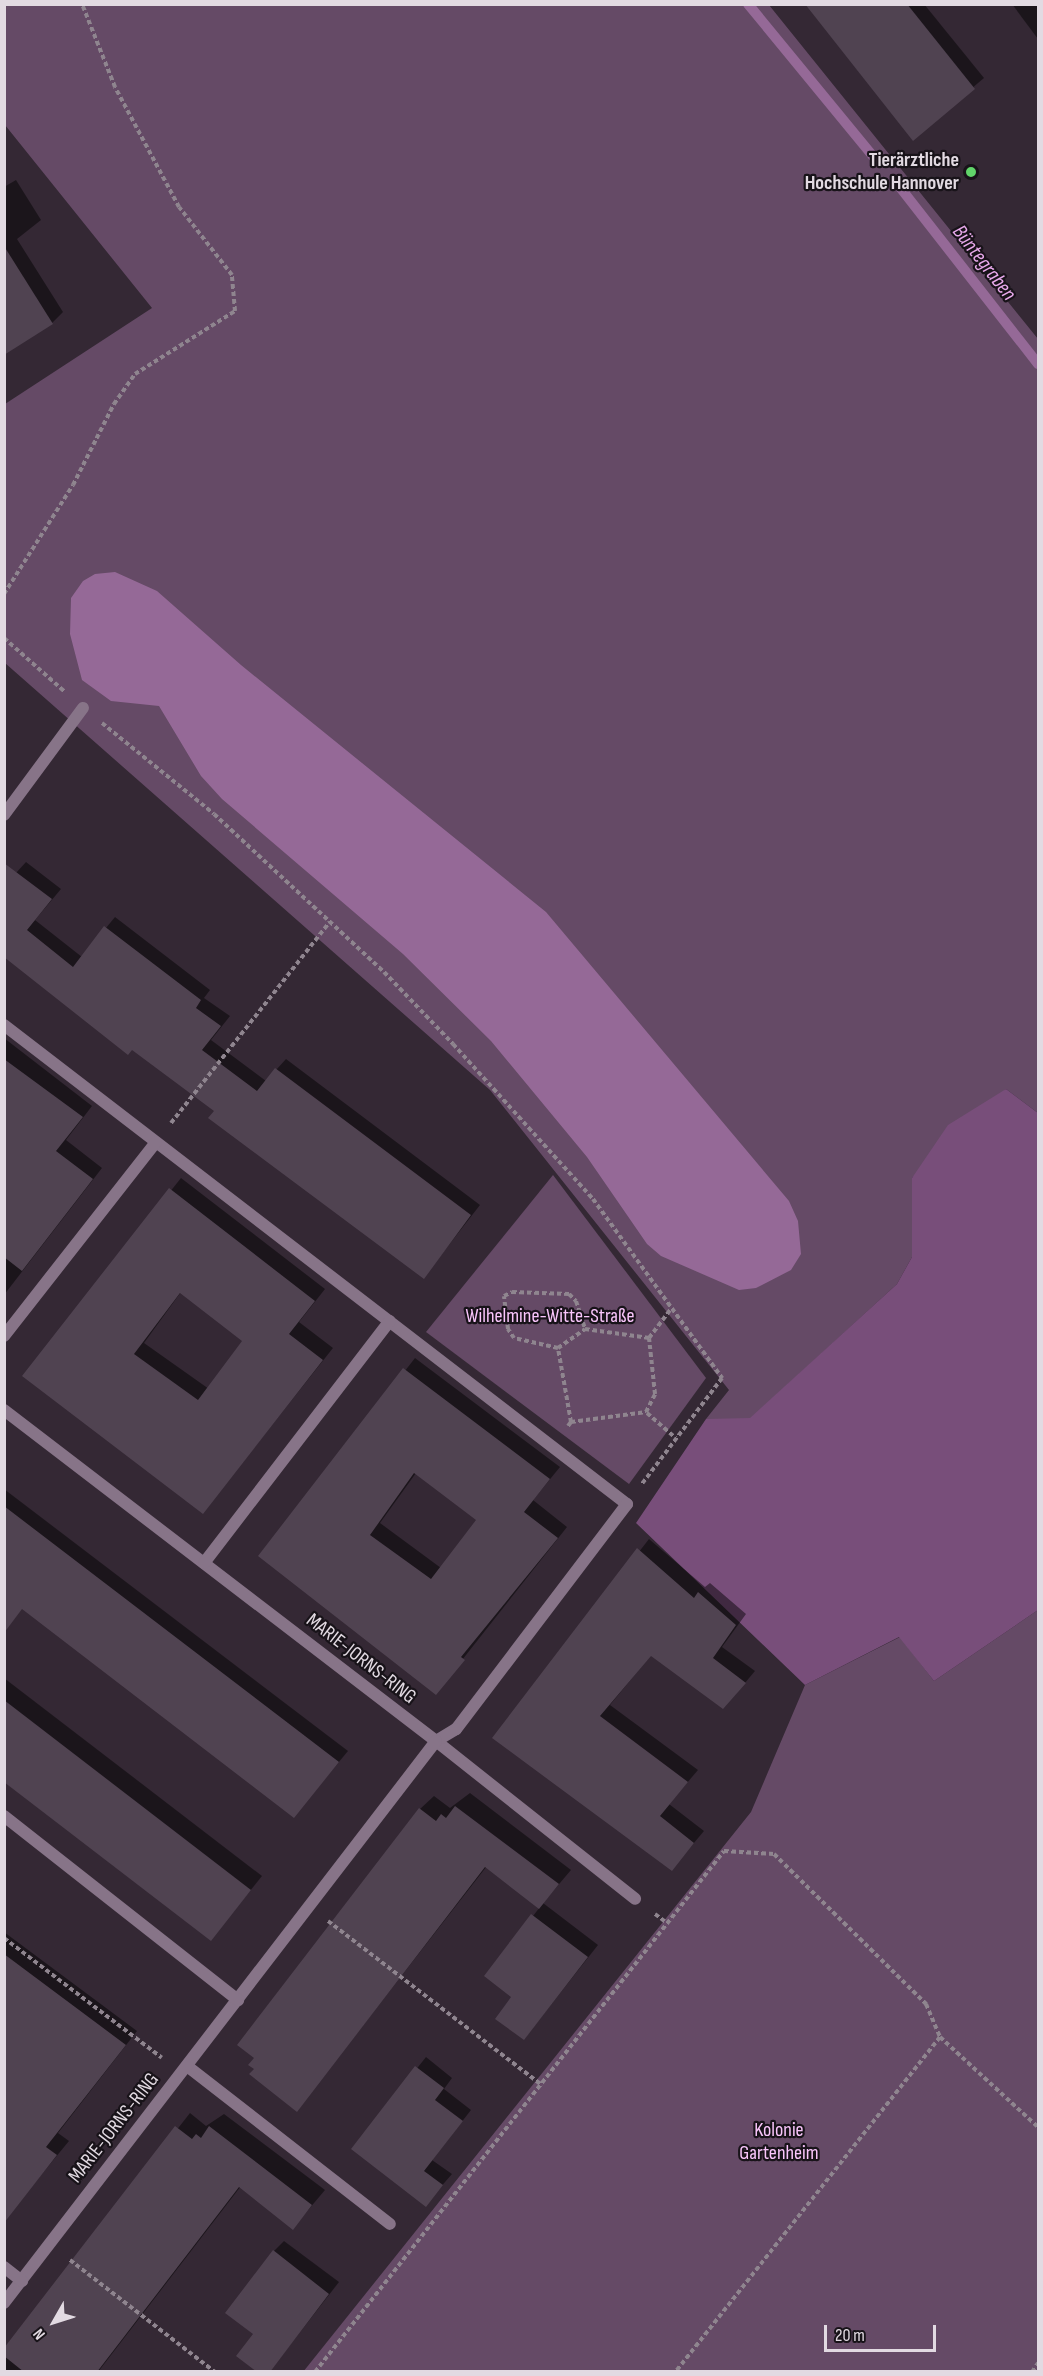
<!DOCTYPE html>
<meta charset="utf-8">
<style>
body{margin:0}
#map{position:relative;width:1043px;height:2376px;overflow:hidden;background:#342834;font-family:"Sofia Sans Condensed",sans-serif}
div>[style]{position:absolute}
.green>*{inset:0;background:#654a66}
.forest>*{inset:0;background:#784e7a}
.water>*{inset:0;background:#956997}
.shadow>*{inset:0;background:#0007}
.stream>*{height:10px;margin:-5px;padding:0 5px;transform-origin:5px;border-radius:5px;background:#956997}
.building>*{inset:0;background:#504351}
.path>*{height:4px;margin-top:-2px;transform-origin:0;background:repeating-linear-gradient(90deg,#8f858f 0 4.5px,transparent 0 7.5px)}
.lane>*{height:12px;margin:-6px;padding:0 6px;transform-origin:6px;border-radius:6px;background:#877488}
.street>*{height:12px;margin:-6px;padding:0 6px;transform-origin:6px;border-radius:6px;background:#877488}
.dots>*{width:16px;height:16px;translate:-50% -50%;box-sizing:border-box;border:3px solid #181319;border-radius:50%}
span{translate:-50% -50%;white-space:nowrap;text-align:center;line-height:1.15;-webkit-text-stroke:4.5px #181319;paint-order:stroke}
.poi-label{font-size:20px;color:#e2dae2;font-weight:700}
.right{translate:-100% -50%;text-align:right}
.park-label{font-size:20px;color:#fac6fc}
.street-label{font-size:20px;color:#e2dae2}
.water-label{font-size:21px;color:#e8a9eb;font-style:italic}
.frame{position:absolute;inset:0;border:6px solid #e2dae2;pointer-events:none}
.north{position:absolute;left:24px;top:2292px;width:60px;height:60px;-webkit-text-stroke:4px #181319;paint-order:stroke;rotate:231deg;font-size:16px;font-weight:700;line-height:24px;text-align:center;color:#e2dae2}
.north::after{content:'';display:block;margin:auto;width:21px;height:27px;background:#e2dae2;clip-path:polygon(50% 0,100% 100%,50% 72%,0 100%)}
.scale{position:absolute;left:824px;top:2325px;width:112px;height:27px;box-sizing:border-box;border:3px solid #e2dae2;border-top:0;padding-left:8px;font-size:18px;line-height:21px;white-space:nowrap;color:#e2dae2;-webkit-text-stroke:4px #181319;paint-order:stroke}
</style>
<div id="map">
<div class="green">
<i style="clip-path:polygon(5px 5px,769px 5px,1038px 339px,1038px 1113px,1006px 1089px,912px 1178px,912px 1257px,897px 1284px,750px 1419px,706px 1419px,729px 1390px,490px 1090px,5px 663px,5px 404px,152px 308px,5px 125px)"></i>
<i style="clip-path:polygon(553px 1175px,706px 1378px,629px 1484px,426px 1332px)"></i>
<i style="clip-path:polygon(1038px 1610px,1038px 2371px,303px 2372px,751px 1812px,805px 1685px,900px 1637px,934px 1681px)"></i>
</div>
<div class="forest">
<i style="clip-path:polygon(1006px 1089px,1038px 1113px,1038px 1610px,934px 1681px,899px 1637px,805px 1685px,636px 1523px,706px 1419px,750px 1418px,897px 1284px,912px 1257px,912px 1178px,948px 1125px)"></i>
</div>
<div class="water">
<i style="clip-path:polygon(115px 572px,157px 591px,241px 665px,546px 912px,789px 1201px,798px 1221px,801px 1254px,791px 1270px,756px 1288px,739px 1290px,661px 1256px,647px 1244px,587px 1157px,491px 1041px,403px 954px,222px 799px,201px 776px,159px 706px,111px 701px,82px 680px,70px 634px,71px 598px,83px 581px,95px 574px)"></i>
</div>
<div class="shadow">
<i style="clip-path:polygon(807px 4px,924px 4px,984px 78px,913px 138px)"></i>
<i style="clip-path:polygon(1012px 4px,1038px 4px,1038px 39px)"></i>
<i style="clip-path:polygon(16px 180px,41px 220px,17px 239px,63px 312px,52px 323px,4px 346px,4px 187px)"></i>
<i style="clip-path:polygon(26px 862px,61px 889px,35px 920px,82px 957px,115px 917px,210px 990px,204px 998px,230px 1016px,211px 1040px,266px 1081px,286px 1059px,480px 1205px,424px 1277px,216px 1111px,4px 955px,4px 886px)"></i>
<i style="clip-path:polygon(4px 1038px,92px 1106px,66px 1140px,102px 1168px,4px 1295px)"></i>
<i style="clip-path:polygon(evenodd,181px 1178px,325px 1289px,299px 1322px,333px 1348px,203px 1512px,24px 1375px,181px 1178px,181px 1292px,244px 1341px,209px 1389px,144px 1343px,181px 1292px)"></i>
<i style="clip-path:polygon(evenodd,415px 1358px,560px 1467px,533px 1500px,567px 1527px,436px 1693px,261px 1556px,415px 1358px,416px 1473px,478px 1520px,441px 1568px,380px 1523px,416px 1473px)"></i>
<i style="clip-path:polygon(4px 1489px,348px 1751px,294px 1816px,4px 1593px)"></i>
<i style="clip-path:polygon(649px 1539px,705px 1587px,710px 1583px,746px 1614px,722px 1647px,755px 1671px,734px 1696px,651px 1655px,610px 1705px,698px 1770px,669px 1804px,704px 1831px,672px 1869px,495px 1737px)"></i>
<i style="clip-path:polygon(4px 1678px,262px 1876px,211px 1939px,4px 1780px)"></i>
<i style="clip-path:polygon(470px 1793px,571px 1870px,543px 1903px,598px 1945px,524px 2039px,514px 1997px,486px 1976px,540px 1907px,487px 1866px,297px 2110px,420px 1809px,434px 1796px,450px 1808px)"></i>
<i style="clip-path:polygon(4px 1932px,137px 2031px,58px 2133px,69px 2141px,9px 2214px,4px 2211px)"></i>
<i style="clip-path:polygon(426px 2057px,452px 2078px,444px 2089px,471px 2110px,432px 2160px,452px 2174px,425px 2205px,353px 2149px)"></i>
<i style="clip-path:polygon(190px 2113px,206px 2126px,224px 2114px,325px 2190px,293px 2228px,241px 2186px,98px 2372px,4px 2372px,4px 2350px)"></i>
<i style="clip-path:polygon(284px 2241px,339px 2282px,269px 2372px,255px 2334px,274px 2251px)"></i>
</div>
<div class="stream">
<i style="left:748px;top:4px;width:202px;rotate:50.6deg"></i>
<i style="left:899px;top:186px;width:226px;rotate:52deg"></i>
</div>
<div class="building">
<i style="clip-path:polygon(805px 4px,907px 4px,975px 89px,913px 141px)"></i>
<i style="clip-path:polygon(4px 246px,53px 324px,4px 355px)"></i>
<i style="clip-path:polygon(4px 863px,52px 899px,27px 930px,73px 967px,104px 926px,201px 1000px,196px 1008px,221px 1026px,202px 1050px,257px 1091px,275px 1068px,471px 1215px,424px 1279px,208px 1118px,214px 1111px,132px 1050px,128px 1055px,4px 957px)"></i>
<i style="clip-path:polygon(4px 1059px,83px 1117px,56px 1151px,93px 1179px,22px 1271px,4px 1257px)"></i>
<i style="clip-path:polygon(evenodd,169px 1188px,315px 1301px,289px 1334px,323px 1360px,203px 1514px,22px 1376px,169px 1188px,180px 1293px,242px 1341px,198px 1400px,134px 1354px,180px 1293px)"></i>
<i style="clip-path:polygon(evenodd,403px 1368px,550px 1479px,524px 1512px,558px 1538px,461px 1657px,465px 1660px,436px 1695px,258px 1556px,403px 1368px,414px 1473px,476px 1520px,431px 1579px,370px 1535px,414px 1473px)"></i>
<i style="clip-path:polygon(4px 1506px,339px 1762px,294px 1818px,22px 1609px,4px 1633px)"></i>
<i style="clip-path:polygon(637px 1548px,694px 1598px,698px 1592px,736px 1625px,713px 1658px,746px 1683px,723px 1709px,651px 1656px,600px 1716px,688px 1782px,660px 1816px,694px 1843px,672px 1871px,492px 1738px)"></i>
<i style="clip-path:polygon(4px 1700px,251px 1890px,211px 1941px,4px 1782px)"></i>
<i style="clip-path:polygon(455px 1806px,559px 1884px,539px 1909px,485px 1867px,297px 2112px,249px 2074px,254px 2069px,248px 2065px,254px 2058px,237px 2045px,419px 1808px,436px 1821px,441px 1814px,446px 1818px)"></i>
<i style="clip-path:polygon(531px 1914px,588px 1957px,524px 2040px,495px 2019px,511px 1997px,484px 1976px)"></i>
<i style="clip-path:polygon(4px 1954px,126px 2045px,46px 2147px,57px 2155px,4px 2223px)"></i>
<i style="clip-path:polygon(415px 2066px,444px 2088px,435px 2100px,463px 2121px,424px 2171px,443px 2185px,426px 2207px,351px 2149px)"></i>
<i style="clip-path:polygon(175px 2126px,192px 2139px,196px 2134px,201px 2138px,209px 2126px,312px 2205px,293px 2230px,239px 2187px,97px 2372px,24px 2372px,4px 2356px,4px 2348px)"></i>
<i style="clip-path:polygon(273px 2250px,329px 2294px,270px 2372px,257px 2372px,236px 2356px,253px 2334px,225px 2313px)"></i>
</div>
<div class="path">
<i style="left:4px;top:594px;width:129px;rotate:-57.7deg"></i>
<i style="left:73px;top:485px;width:91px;rotate:-63.2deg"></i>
<i style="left:114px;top:404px;width:37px;rotate:-55deg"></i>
<i style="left:135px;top:374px;width:118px;rotate:-32.2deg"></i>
<i style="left:235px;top:311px;width:36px;rotate:-95deg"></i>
<i style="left:232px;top:275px;width:86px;rotate:-127.9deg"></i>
<i style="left:179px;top:207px;width:136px;rotate:-118.1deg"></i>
<i style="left:115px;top:87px;width:89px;rotate:-111.7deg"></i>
<i style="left:4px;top:638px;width:80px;rotate:41.5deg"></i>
<i style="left:102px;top:723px;width:144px;rotate:39.1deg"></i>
<i style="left:214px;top:814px;width:232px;rotate:42.9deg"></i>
<i style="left:384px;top:972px;width:100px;rotate:46.2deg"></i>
<i style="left:453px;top:1044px;width:209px;rotate:47.9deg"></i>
<i style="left:593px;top:1199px;width:221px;rotate:54.2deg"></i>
<i style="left:722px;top:1378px;width:134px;rotate:127.1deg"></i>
<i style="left:171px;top:1123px;width:256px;rotate:-51.7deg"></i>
<i style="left:558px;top:1348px;width:45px;rotate:-167.2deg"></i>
<i style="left:514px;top:1338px;width:11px;rotate:-124deg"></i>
<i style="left:508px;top:1329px;width:33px;rotate:-97deg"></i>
<i style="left:504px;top:1296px;width:9px;rotate:-27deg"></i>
<i style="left:512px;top:1292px;width:57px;rotate:2deg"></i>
<i style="left:569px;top:1294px;width:10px;rotate:45deg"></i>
<i style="left:576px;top:1301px;width:29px;rotate:72deg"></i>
<i style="left:647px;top:1413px;width:38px;rotate:41deg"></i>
<i style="left:571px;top:1422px;width:75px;rotate:-100deg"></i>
<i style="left:558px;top:1348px;width:33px;rotate:-35deg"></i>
<i style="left:585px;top:1329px;width:65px;rotate:8deg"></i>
<i style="left:568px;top:1426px;width:5px;rotate:-53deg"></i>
<i style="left:571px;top:1422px;width:76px;rotate:-7.6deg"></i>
<i style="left:646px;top:1412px;width:20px;rotate:-63deg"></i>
<i style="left:655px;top:1394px;width:56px;rotate:-96.1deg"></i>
<i style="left:649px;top:1338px;width:36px;rotate:-53deg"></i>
<i style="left:655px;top:1914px;width:15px;rotate:37deg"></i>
<i style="left:328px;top:1921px;width:270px;rotate:37.5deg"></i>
<i style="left:4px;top:1938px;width:198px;rotate:37.2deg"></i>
<i style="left:940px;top:2037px;width:133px;rotate:42.6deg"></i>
<i style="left:70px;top:2260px;width:183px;rotate:37.7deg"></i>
<i style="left:315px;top:2372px;width:662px;rotate:-51.87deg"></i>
<i style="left:724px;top:1851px;width:50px;rotate:3.4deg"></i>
<i style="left:774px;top:1854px;width:214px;rotate:44.6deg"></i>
<i style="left:926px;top:2004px;width:36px;rotate:67deg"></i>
<i style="left:940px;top:2037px;width:427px;rotate:128.3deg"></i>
<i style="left:1032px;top:2372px;width:11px;rotate:-56deg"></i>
</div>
<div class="lane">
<i style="left:436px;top:1741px;width:254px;rotate:38.4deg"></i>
<i style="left:187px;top:2066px;width:257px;rotate:37.9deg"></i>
</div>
<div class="street">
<i style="left:4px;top:815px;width:133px;rotate:-53.6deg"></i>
<i style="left:4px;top:1025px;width:786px;rotate:37.56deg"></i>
<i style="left:627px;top:1504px;width:283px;rotate:127.2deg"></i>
<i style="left:456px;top:1729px;width:23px;rotate:149deg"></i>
<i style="left:4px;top:1336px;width:246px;rotate:-51.9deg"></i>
<i style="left:4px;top:1410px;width:544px;rotate:37.46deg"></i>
<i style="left:436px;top:1741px;width:709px;rotate:127.55deg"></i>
<i style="left:204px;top:1563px;width:305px;rotate:-52.5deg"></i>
<i style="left:4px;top:1816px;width:298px;rotate:38.2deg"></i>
<i style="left:4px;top:2267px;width:23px;rotate:38deg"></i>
</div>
<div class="dots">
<i style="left:971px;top:172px;background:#61d56a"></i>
</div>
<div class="poi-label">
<span class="right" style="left:959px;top:172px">Tierärztliche<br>Hochschule Hannover</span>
</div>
<div class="park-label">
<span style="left:550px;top:1316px">Wilhelmine-Witte-Straße</span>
<span style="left:779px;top:2142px">Kolonie<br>Gartenheim</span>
</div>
<div class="street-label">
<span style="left:361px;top:1659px;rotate:38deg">MARIE-JORNS-RING</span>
<span style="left:114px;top:2128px;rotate:-52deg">MARIE-JORNS-RING</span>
</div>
<div class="water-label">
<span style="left:984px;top:263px;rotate:52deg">Büntegraben</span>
</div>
<div class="frame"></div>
<div class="north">N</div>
<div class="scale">20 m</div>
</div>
